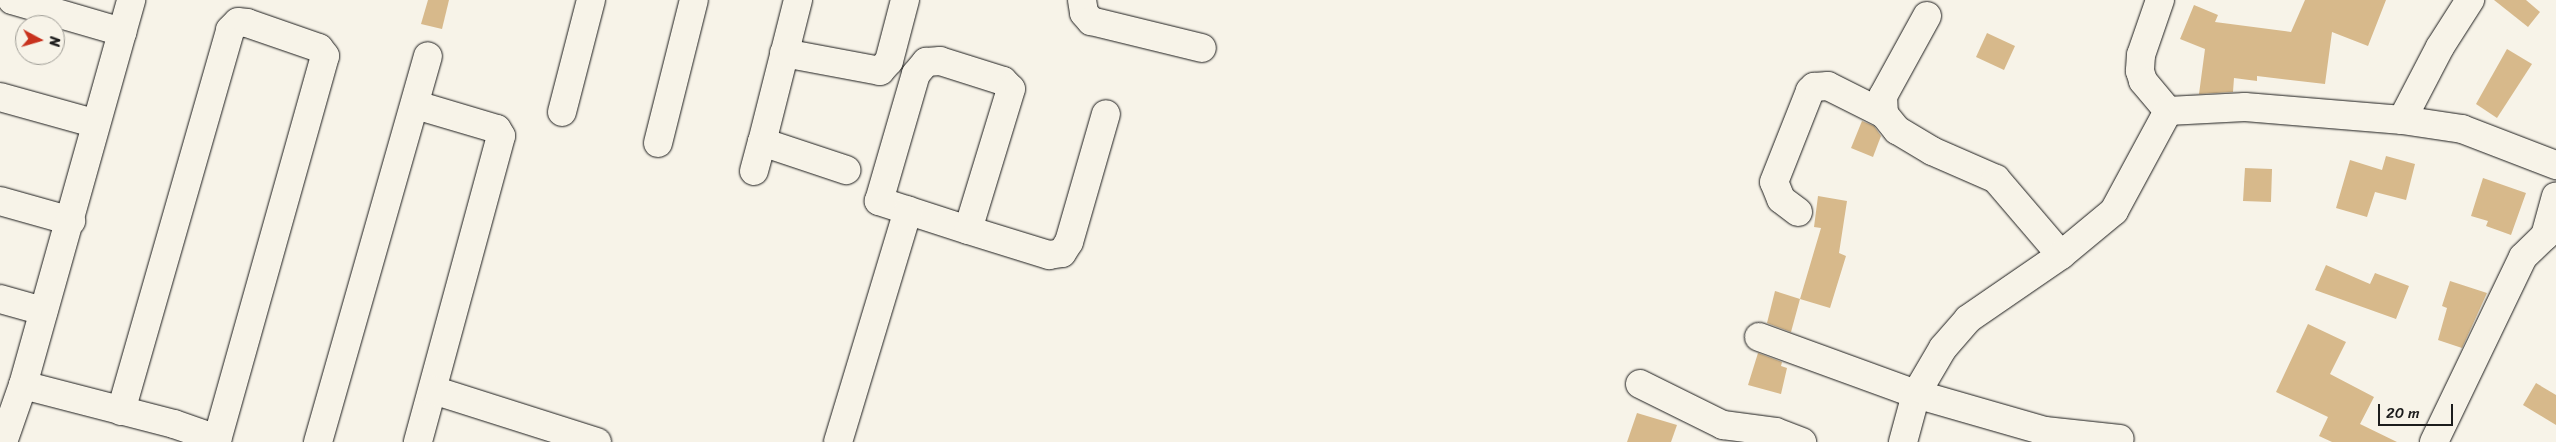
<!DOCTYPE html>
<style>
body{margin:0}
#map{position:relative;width:2556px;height:442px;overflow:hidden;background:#f7f3e8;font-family:Sriracha,sans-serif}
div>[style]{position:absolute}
.building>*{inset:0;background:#d7b98b}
.roads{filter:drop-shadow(0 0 1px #1c1c1c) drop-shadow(0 0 1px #1c1c1c)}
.minor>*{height:28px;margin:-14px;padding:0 14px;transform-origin:14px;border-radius:14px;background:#f7f3e8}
span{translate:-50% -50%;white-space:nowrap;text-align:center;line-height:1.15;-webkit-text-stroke:5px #f7f3e8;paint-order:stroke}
.north{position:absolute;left:15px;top:15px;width:50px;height:50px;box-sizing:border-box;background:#f7f3e8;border:1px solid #9f9d96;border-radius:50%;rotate:96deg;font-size:14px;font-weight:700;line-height:20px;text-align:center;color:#1c1c1c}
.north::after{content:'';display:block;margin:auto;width:18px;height:22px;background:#c8321e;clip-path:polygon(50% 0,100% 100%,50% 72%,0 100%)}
.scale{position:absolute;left:2378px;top:404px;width:75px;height:22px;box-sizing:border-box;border:2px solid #1c1c1c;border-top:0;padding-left:6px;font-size:15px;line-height:18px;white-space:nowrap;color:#1c1c1c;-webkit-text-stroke:4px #f7f3e8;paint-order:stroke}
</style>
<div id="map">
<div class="building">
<i style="clip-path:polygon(428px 0,449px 0,442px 29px,421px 24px)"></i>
<i style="clip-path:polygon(2305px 0,2386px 0,2368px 46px,2332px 32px,2325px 84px,2257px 76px,2257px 81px,2234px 78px,2233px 92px,2199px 94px,2205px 49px,2180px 39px,2194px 5px,2218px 15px,2215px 22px,2291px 32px)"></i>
<i style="clip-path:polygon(2494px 0,2526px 0,2540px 12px,2528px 27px)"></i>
<i style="clip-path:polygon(1987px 33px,2015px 46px,2004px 70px,1976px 57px)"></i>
<i style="clip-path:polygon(2507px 49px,2532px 64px,2497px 118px,2476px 104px)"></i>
<i style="clip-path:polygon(1862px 121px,1874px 126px,1881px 136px,1873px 157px,1851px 148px)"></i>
<i style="clip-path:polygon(2386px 156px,2415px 164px,2406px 200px,2375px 192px,2367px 217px,2336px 208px,2350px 160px,2382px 170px)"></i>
<i style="clip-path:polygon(2245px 168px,2272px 169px,2271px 202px,2243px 201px)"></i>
<i style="clip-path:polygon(2483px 178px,2526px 193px,2511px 235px,2486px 226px,2488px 221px,2471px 216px)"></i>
<i style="clip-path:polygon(1818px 196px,1847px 201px,1839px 253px,1846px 256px,1830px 308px,1800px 299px,1821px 228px,1814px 227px)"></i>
<i style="clip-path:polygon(2326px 265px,2370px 284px,2375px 273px,2409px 286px,2396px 319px,2315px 290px)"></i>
<i style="clip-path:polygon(2450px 281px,2487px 293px,2462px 348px,2438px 340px,2447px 308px,2442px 306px)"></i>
<i style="clip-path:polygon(1775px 291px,1800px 299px,1791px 332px,1767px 323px)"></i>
<i style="clip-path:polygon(2308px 324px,2346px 342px,2330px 374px,2374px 397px,2360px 424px,2397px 442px,2332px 442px,2319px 436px,2328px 417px,2276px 392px)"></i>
<i style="clip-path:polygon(1758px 353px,1782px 362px,1781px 366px,1787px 368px,1781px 394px,1748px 385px)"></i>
<i style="clip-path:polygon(2536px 383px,2556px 395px,2556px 425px,2523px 405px)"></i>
<i style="clip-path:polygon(1637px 413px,1677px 425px,1671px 442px,1627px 442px)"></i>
</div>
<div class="roads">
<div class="minor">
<i style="left:12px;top:0;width:115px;rotate:16.2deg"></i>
<i style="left:798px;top:0;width:146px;rotate:104.2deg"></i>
<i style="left:762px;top:142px;width:89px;rotate:18.4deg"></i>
<i style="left:1082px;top:0;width:13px;rotate:81deg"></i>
<i style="left:1084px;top:13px;width:11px;rotate:49deg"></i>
<i style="left:1091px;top:21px;width:114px;rotate:13.7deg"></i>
<i style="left:2160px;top:0;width:58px;rotate:109.1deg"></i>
<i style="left:2141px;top:55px;width:16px;rotate:94deg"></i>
<i style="left:2140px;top:71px;width:10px;rotate:73deg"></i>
<i style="left:2143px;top:81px;width:39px;rotate:50deg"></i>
<i style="left:1927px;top:16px;width:91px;rotate:118.8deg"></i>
<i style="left:1883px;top:96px;width:18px;rotate:87deg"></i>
<i style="left:1884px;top:114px;width:21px;rotate:51deg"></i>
<i style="left:1897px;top:130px;width:41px;rotate:31deg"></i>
<i style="left:1932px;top:151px;width:70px;rotate:23.6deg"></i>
<i style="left:1996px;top:179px;width:100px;rotate:49.5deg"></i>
<i style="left:784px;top:53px;width:98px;rotate:10.6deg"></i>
<i style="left:880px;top:71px;width:13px;rotate:-48deg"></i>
<i style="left:889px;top:61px;width:63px;rotate:-75.3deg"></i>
<i style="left:940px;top:61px;width:66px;rotate:17.6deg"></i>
<i style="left:1003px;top:81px;width:11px;rotate:45deg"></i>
<i style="left:1011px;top:89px;width:147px;rotate:107deg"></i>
<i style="left:968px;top:230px;width:94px;rotate:-162deg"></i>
<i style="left:879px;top:201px;width:132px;rotate:-73.8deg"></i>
<i style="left:916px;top:74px;width:16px;rotate:-50deg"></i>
<i style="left:926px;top:62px;width:14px;rotate:-4deg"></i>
<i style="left:0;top:97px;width:98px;rotate:15.5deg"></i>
<i style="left:416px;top:105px;width:84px;rotate:16.5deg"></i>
<i style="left:497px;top:129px;width:8px;rotate:60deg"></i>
<i style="left:501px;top:136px;width:317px;rotate:105.2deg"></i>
<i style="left:562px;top:112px;width:116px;rotate:-75.5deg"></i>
<i style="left:2402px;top:120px;width:82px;rotate:-62.5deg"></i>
<i style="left:2440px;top:47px;width:56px;rotate:-57.4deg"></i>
<i style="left:658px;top:143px;width:147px;rotate:-75.9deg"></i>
<i style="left:754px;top:171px;width:30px;rotate:-75deg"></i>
<i style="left:0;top:201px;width:74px;rotate:15.7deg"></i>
<i style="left:1798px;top:212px;width:21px;rotate:-143deg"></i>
<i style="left:1781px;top:199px;width:18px;rotate:-112deg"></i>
<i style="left:1774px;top:182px;width:98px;rotate:-68.4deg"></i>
<i style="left:1810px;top:91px;width:6px;rotate:-45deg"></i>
<i style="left:1814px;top:87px;width:14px;rotate:-4deg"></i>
<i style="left:1828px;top:86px;width:63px;rotate:26.6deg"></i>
<i style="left:968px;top:230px;width:85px;rotate:17.2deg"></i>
<i style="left:1049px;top:255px;width:13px;rotate:-9deg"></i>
<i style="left:1062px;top:253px;width:13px;rotate:-58deg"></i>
<i style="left:1069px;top:242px;width:133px;rotate:-73.9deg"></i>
<i style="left:0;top:299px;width:45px;rotate:15.6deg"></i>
<i style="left:1759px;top:337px;width:167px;rotate:20deg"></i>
<i style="left:1916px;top:394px;width:134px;rotate:16deg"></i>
<i style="left:2045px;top:431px;width:75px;rotate:6.1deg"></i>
<i style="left:1640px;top:384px;width:93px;rotate:26.3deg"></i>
<i style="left:1723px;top:425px;width:53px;rotate:7.5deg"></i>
<i style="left:1776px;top:432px;width:28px;rotate:21deg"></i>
<i style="left:23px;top:385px;width:156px;rotate:14.5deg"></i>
<i style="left:174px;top:424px;width:46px;rotate:19.2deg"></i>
<i style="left:217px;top:439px;width:3px;rotate:108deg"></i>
<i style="left:433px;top:390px;width:172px;rotate:17.6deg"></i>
<i style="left:121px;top:411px;width:396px;rotate:-74deg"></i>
<i style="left:230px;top:30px;width:11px;rotate:-45deg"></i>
<i style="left:238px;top:22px;width:9px;rotate:6deg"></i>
<i style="left:247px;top:23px;width:76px;rotate:19.1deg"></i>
<i style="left:319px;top:48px;width:10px;rotate:53deg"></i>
<i style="left:325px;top:56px;width:398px;rotate:105.7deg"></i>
<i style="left:3px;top:442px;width:60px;rotate:-70.7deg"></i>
<i style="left:23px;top:385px;width:400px;rotate:-74.3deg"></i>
<i style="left:318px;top:442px;width:401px;rotate:-74.1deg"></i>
<i style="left:838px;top:442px;width:242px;rotate:-73.2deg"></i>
<i style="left:1903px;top:442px;width:50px;rotate:-74.8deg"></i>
<i style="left:1916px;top:394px;width:53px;rotate:-59.6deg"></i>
<i style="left:1943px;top:348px;width:38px;rotate:-49deg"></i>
<i style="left:1968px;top:319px;width:113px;rotate:-34.5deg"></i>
<i style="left:2061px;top:255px;width:69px;rotate:-39.7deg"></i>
<i style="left:2114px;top:211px;width:114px;rotate:-61.6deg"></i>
<i style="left:2168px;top:111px;width:77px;rotate:-3deg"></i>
<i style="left:2245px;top:107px;width:158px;rotate:4.7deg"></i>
<i style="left:2402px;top:120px;width:61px;rotate:8.5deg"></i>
<i style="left:2462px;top:129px;width:101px;rotate:21deg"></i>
<i style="left:2434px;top:442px;width:205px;rotate:-64.3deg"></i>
<i style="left:2523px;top:257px;width:30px;rotate:-44deg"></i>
<i style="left:2545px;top:236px;width:41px;rotate:-74.6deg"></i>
</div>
</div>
<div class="north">N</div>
<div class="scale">20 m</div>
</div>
